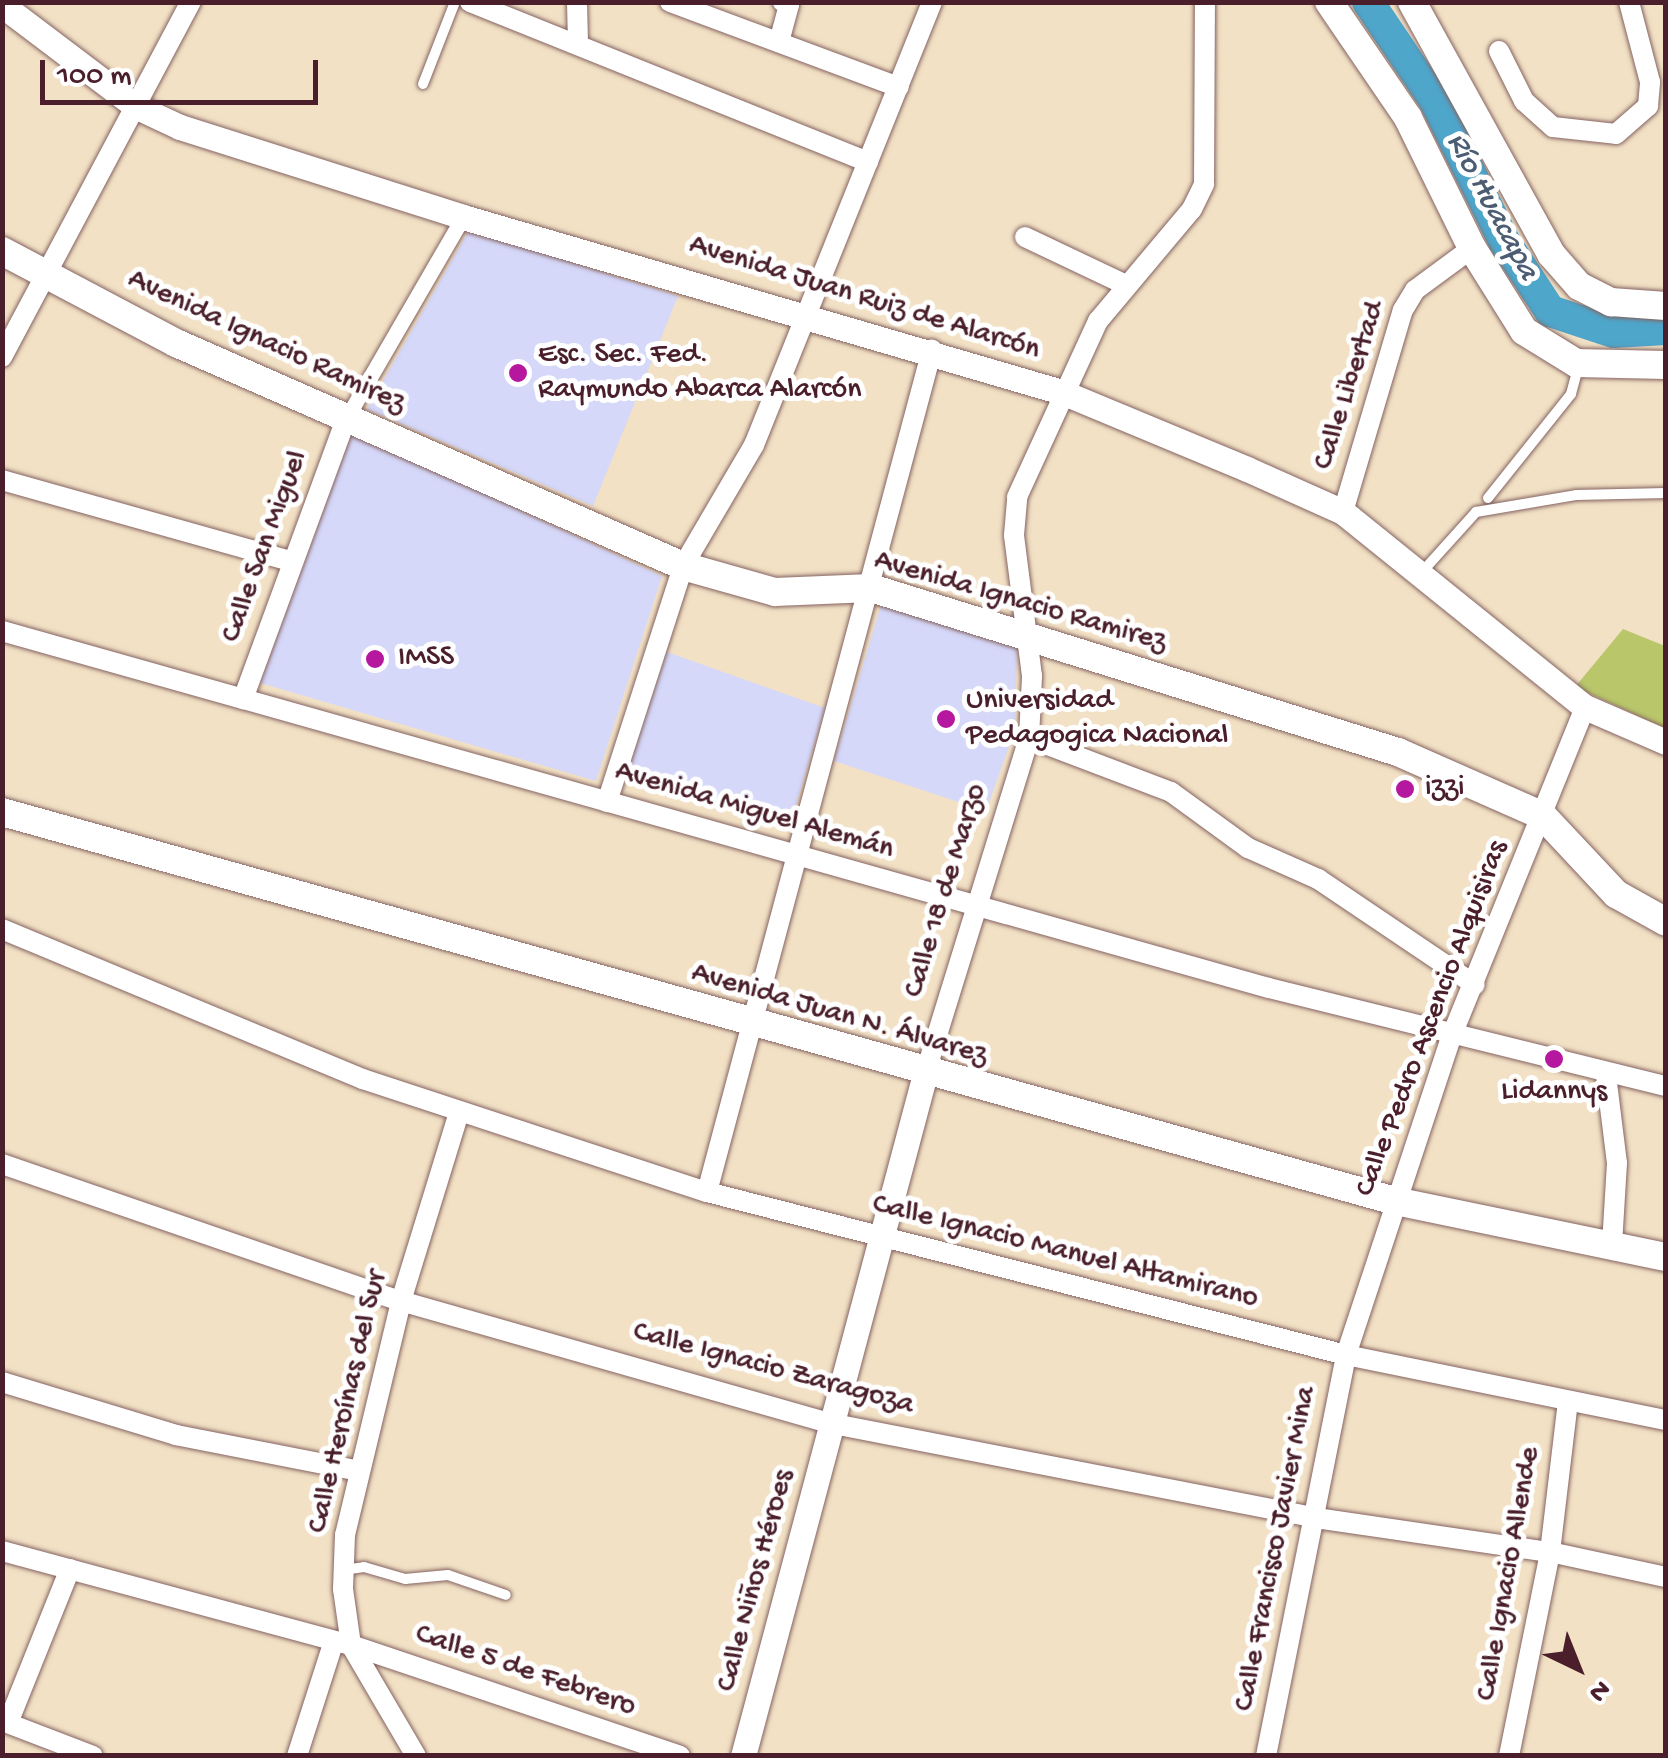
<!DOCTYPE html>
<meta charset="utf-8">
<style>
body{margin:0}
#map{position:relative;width:1668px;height:1758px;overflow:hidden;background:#f2e1c5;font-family:"Gochi Hand",sans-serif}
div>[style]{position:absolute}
.built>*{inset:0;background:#d5d8f9}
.green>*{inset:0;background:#b9c76a}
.river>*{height:32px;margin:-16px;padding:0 16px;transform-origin:16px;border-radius:16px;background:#4ea6cb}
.roads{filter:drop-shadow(0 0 2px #856361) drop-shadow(0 0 2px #856361)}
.service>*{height:10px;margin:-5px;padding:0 5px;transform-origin:5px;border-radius:5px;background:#fff}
.pedestrian>*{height:15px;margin:-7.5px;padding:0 7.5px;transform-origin:7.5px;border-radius:7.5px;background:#fff}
.minor>*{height:20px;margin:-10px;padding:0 10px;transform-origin:10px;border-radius:10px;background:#fff}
.tertiary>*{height:25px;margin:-12.5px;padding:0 12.5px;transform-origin:12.5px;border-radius:12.5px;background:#fff}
.secondary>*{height:28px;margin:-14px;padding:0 14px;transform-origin:14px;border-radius:14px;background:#fff}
.dots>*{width:28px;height:28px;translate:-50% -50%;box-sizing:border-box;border:5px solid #fff;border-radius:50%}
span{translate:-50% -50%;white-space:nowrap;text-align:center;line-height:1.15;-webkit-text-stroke:10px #fff;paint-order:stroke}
.street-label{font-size:30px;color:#4a1f2b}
.poi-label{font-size:30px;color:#4a1f2b}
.left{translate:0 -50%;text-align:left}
.water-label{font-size:32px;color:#4c5c73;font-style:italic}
.frame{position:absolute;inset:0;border:5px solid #4a1f2b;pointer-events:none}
.north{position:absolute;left:1528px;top:1618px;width:100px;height:100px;-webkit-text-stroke:8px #fff;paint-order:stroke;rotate:137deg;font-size:28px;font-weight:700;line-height:40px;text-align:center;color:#4a1f2b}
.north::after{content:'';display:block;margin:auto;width:35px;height:45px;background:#4a1f2b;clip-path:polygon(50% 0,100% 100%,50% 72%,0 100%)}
.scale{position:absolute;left:40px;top:60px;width:278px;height:45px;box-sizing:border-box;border:5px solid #4a1f2b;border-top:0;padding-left:12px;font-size:30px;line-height:35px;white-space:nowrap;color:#4a1f2b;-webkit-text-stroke:8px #fff;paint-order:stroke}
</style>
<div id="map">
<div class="built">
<i style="clip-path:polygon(469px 230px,678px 296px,593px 506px,367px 409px)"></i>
<i style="clip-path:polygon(352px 432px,662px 576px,596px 781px,260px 683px)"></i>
<i style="clip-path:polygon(882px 602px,1017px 646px,1015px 730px,986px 811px,834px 761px)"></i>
<i style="clip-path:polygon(667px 652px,825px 708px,791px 822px,624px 780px)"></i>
</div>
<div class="green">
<i style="clip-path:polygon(1623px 629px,1665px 646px,1665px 728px,1575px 687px)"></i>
</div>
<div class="river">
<i style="left:1368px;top:2px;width:118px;rotate:56deg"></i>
<i style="left:1434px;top:100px;width:157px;rotate:63.6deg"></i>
<i style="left:1504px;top:241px;width:84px;rotate:56.7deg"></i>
<i style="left:1550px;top:311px;width:67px;rotate:18.2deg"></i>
<i style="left:1614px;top:332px;width:52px;rotate:-3.3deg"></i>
</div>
<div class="roads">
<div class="service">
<i style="left:423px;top:84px;width:88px;rotate:-68.7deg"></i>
<i style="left:1488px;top:498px;width:133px;rotate:-51.4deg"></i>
<i style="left:1571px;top:394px;width:31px;rotate:-75deg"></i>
<i style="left:1422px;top:572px;width:81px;rotate:-48deg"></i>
<i style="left:1476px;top:512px;width:101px;rotate:-9.6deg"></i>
<i style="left:1576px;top:495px;width:90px;rotate:-1.3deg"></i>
<i style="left:343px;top:1570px;width:21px;rotate:-8deg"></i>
<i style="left:364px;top:1567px;width:43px;rotate:16.3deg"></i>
<i style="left:405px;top:1579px;width:43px;rotate:-5.3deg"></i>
<i style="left:448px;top:1575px;width:61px;rotate:19deg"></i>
</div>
<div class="pedestrian">
<i style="left:347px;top:417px;width:231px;rotate:-59.9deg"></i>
</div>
<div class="minor">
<i style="left:470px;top:2px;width:429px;rotate:21.9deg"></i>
<i style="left:577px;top:2px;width:42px;rotate:88.6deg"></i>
<i style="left:670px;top:2px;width:244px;rotate:20.4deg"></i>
<i style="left:779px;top:42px;width:38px;rotate:-75deg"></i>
<i style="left:789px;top:5px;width:7px;rotate:-153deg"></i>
<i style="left:1499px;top:51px;width:56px;rotate:63.4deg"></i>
<i style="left:1524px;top:101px;width:39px;rotate:42deg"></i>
<i style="left:1553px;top:127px;width:63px;rotate:6.3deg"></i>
<i style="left:1616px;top:134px;width:43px;rotate:-41.2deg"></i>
<i style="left:1648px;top:106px;width:24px;rotate:-85deg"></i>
<i style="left:1650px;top:82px;width:83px;rotate:-104.7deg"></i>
<i style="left:1025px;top:237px;width:110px;rotate:25.4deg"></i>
<i style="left:2px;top:357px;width:402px;rotate:-62deg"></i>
<i style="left:2px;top:480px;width:300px;rotate:15.7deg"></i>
<i style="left:1343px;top:512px;width:211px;rotate:-73.5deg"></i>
<i style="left:1403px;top:310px;width:23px;rotate:-59deg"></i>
<i style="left:1415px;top:290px;width:71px;rotate:-36.4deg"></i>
<i style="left:2px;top:631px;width:1316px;rotate:15.74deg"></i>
<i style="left:1269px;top:988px;width:409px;rotate:13.9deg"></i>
<i style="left:243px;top:699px;width:301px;rotate:-69.8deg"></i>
<i style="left:1029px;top:738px;width:152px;rotate:20.8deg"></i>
<i style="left:1171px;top:792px;width:95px;rotate:36deg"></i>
<i style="left:1248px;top:848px;width:77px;rotate:23.9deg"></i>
<i style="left:1318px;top:879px;width:189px;rotate:34deg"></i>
<i style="left:607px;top:802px;width:248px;rotate:-72.1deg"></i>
<i style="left:683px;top:566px;width:140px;rotate:-59.6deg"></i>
<i style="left:754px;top:445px;width:477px;rotate:-68.1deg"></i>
<i style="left:2px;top:929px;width:391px;rotate:22.6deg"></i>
<i style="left:363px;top:1079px;width:362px;rotate:18.2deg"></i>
<i style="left:707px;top:1192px;width:659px;rotate:14.31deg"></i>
<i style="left:1346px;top:1355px;width:327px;rotate:11.5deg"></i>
<i style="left:925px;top:1074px;width:352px;rotate:-72.8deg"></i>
<i style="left:1029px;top:738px;width:62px;rotate:-87.2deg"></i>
<i style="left:1032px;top:676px;width:142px;rotate:-97.3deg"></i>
<i style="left:1014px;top:535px;width:38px;rotate:-85deg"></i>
<i style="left:1017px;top:497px;width:194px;rotate:-65.3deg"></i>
<i style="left:1098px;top:321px;width:146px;rotate:-50deg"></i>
<i style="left:1192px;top:209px;width:28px;rotate:-64deg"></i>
<i style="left:1204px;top:184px;width:182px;rotate:-89.7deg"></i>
<i style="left:1606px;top:1075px;width:89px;rotate:82.9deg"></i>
<i style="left:1617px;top:1163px;width:82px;rotate:93.5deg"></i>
<i style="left:2px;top:1164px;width:422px;rotate:19deg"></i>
<i style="left:401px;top:1301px;width:450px;rotate:15.9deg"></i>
<i style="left:834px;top:1424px;width:491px;rotate:11deg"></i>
<i style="left:1316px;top:1518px;width:236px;rotate:8.3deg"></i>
<i style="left:1550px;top:1552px;width:119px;rotate:12.2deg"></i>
<i style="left:707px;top:1192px;width:872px;rotate:-75.04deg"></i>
<i style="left:2px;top:1382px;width:182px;rotate:16.9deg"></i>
<i style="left:176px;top:1435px;width:187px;rotate:11.1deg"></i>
<i style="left:2px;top:1551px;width:361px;rotate:15.1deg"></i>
<i style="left:351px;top:1645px;width:347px;rotate:18.6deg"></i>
<i style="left:2px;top:1721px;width:97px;rotate:21deg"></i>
<i style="left:8px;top:1723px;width:166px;rotate:-68.1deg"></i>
<i style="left:297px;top:1756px;width:121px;rotate:-72.2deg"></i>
<i style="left:416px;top:1756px;width:129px;rotate:-120.4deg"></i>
<i style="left:351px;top:1645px;width:57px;rotate:-98.1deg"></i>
<i style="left:343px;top:1589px;width:54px;rotate:-87.9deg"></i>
<i style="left:345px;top:1535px;width:241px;rotate:-76.5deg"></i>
<i style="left:401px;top:1301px;width:198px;rotate:-72.9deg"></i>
<i style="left:1266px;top:1756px;width:409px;rotate:-78.7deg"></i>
<i style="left:1346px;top:1355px;width:337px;rotate:-71.7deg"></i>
<i style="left:1452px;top:1035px;width:354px;rotate:-67.9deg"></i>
<i style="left:1509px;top:1756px;width:208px;rotate:-78.6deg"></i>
<i style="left:1550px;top:1552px;width:152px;rotate:-83.2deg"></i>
</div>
<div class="tertiary">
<i style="left:2px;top:5px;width:169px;rotate:37.1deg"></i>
<i style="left:137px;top:107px;width:47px;rotate:24.9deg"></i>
<i style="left:180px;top:127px;width:297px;rotate:17.6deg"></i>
<i style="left:463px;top:217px;width:624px;rotate:16.29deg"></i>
<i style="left:1062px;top:392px;width:200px;rotate:22.6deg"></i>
<i style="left:1247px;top:469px;width:105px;rotate:24.1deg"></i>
<i style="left:1343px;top:512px;width:311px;rotate:38.9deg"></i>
<i style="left:1585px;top:707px;width:88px;rotate:23.4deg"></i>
<i style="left:743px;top:1756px;width:706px;rotate:-75.06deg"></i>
</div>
<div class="secondary">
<i style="left:1329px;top:2px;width:140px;rotate:55.7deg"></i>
<i style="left:1408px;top:118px;width:145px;rotate:63.8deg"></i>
<i style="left:1472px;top:248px;width:98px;rotate:57.9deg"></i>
<i style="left:1524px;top:331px;width:61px;rotate:31.6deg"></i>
<i style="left:1576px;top:363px;width:90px;rotate:1.3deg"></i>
<i style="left:1412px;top:2px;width:288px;rotate:61.1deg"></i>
<i style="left:1551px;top:254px;width:43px;rotate:48.8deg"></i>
<i style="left:1579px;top:286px;width:36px;rotate:27deg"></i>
<i style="left:1611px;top:302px;width:55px;rotate:4.2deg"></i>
<i style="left:2px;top:251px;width:197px;rotate:27.9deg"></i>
<i style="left:176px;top:343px;width:554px;rotate:23.74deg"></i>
<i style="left:683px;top:566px;width:96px;rotate:15.8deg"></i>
<i style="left:775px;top:592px;width:96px;rotate:-2.4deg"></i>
<i style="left:871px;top:588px;width:552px;rotate:17.29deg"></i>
<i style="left:1398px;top:752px;width:158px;rotate:23.8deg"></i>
<i style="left:1543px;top:816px;width:107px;rotate:46.9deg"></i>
<i style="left:1616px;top:894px;width:57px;rotate:29.2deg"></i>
<i style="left:2px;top:812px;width:1446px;rotate:15.6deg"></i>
<i style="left:1395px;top:1201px;width:277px;rotate:11.7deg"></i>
</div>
</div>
<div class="dots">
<i style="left:518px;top:373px;background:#b5179e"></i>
<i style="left:375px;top:659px;background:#b5179e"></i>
<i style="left:946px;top:719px;background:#b5179e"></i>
<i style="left:1405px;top:789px;background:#b5179e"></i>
<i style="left:1554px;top:1059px;background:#b5179e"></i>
</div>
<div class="street-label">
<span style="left:864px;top:299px;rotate:17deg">Avenida Juan Ruiz de Alarcón</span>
<span style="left:266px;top:343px;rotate:25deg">Avenida Ignacio Ramirez</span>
<span style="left:1351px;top:386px;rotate:-72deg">Calle Libertad</span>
<span style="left:266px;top:547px;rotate:-70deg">Calle San Miguel</span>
<span style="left:1020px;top:603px;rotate:16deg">Avenida Ignacio Ramirez</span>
<span style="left:754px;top:812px;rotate:16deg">Avenida Miguel Alemán</span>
<span style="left:947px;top:891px;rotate:-73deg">Calle 18 de Marzo</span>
<span style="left:839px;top:1016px;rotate:16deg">Avenida Juan N. Álvarez</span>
<span style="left:1433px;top:1019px;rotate:-69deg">Calle Pedro Ascencio Alquisiras</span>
<span style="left:1065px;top:1253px;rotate:14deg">Calle Ignacio Manuel Altamirano</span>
<span style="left:773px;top:1370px;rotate:15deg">Calle Ignacio Zaragoza</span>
<span style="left:349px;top:1402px;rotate:-77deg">Calle Heroínas del Sur</span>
<span style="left:1277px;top:1549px;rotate:-79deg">Calle Francisco Javier Mina</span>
<span style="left:1510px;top:1574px;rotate:-80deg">Calle Ignacio Allende</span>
<span style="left:757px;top:1581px;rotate:-75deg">Calle Niños Héroes</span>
<span style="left:525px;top:1672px;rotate:19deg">Calle 5 de Febrero</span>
</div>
<div class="poi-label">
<span class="left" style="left:538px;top:373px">Esc. Sec. Fed.<br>Raymundo Abarca Alarcón</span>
<span class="left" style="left:398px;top:659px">IMSS</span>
<span class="left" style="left:966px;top:719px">Universidad<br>Pedagogica Nacional</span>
<span class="left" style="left:1425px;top:789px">izzi</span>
<span style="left:1554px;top:1093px">Lidannys</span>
</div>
<div class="water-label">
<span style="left:1491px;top:207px;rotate:62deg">Río Huacapa</span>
</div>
<div class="frame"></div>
<div class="north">N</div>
<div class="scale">100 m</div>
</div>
